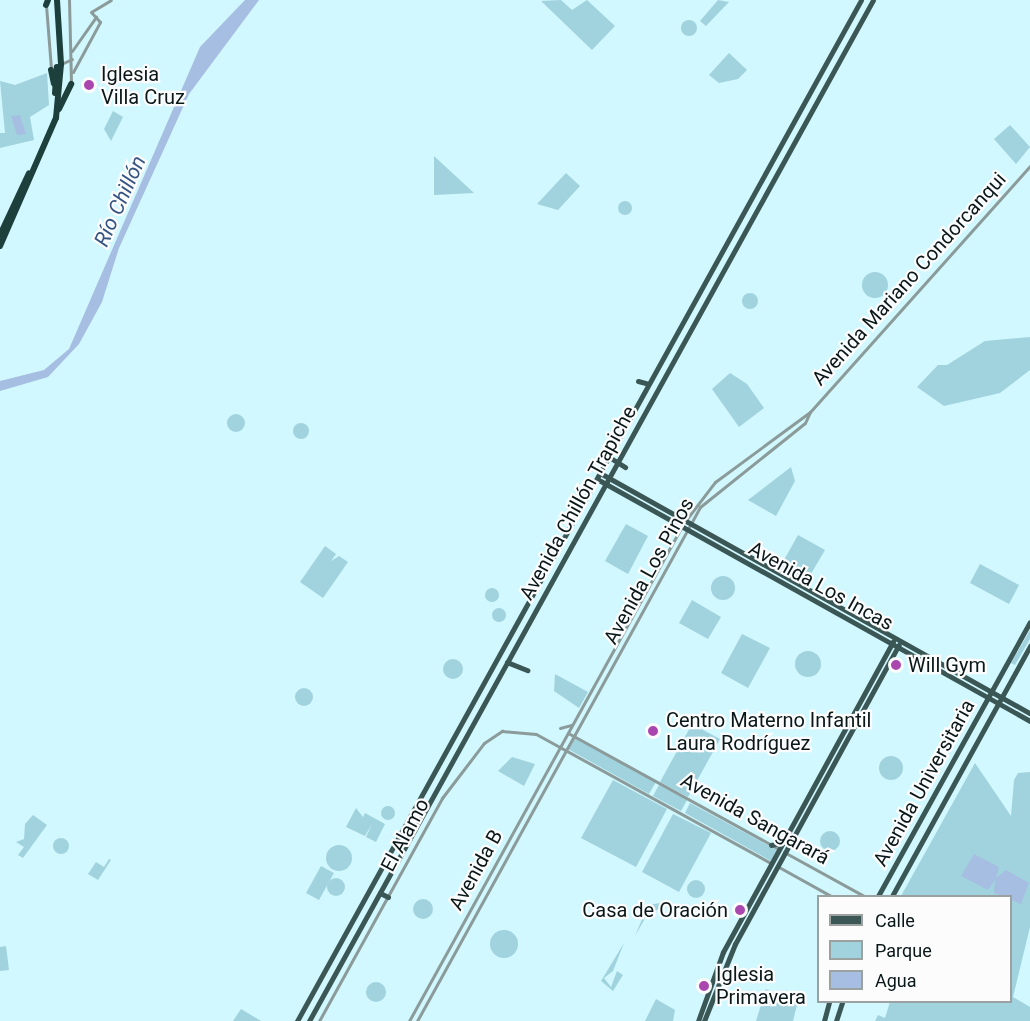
<!DOCTYPE html>
<meta charset="utf-8">
<style>
body{margin:0}
#map{position:relative;width:1030px;height:1021px;overflow:hidden;background:#d1f7ff;font-family:Roboto,sans-serif}
div>[style]{position:absolute}
.green>*{inset:0;background:#a1d3de}
.round{border-radius:50%}
.water>*{inset:0;background:#a6bee1}
.minor>*{height:3px;margin:-1.5px;padding:0 1.5px;transform-origin:1.5px;border-radius:1.5px;background:#8b9b9a}
.major>*{height:5px;margin:-2.5px;padding:0 2.5px;transform-origin:2.5px;border-radius:2.5px;background:#3b5755}
.highway>*{height:6px;margin:-3px;padding:0 3px;transform-origin:3px;border-radius:3px;background:#1d403d}
.dots>*{width:16px;height:16px;translate:-50% -50%;box-sizing:border-box;border:3px solid #fcfcfc;border-radius:50%}
span{translate:-50% -50%;white-space:nowrap;text-align:center;line-height:1.15;-webkit-text-stroke:4.5px #fcfcfc;paint-order:stroke}
.poi-label{font-size:20px;color:#091719}
.left{translate:0 -50%;text-align:left}
.right{translate:-100% -50%;text-align:right}
.street-label{font-size:20px;color:#091719}
.water-label{font-size:21px;color:#345483;font-style:italic}
.legend{position:absolute;left:817px;top:895px;width:195px;height:108px;box-sizing:border-box;background:#fcfcfc;border:2px solid #9ba0a1;margin:0;padding:8px 10px;list-style:none;font-size:18px;color:#091719}
.legend li{display:flex;align-items:center;gap:12px;height:30px}
.legend b{width:30px;border:2px solid #9ba0a1}
</style>
<div id="map">
<div class="green">
<i style="clip-path:polygon(561px 0,572px 10px,587px 0,615px 26px,592px 50px,541px 1px)"></i>
<i style="clip-path:polygon(718px 0,729px 2px,706px 26px,700px 21px)"></i>
<i class="round" style="left:681px;top:20px;width:16px;height:16px"></i>
<i style="clip-path:polygon(729px 53px,747px 70px,738px 79px,719px 83px,709px 75px)"></i>
<i style="clip-path:polygon(47px 73px,49px 105px,30px 117px,34px 140px,0 148px,0 133px,5px 133px,0 81px,15px 85px)"></i>
<i style="clip-path:polygon(113px 111px,123px 117px,111px 141px,104px 129px)"></i>
<i style="clip-path:polygon(1010px 125px,1030px 147px,1016px 164px,994px 139px)"></i>
<i style="clip-path:polygon(434px 156px,474px 193px,434px 195px)"></i>
<i style="clip-path:polygon(566px 173px,580px 186px,558px 210px,537px 204px)"></i>
<i class="round" style="left:618px;top:201px;width:14px;height:14px"></i>
<i class="round" style="left:862px;top:272px;width:26px;height:26px"></i>
<i class="round" style="left:742px;top:293px;width:16px;height:16px"></i>
<i style="clip-path:polygon(1030px 337px,1030px 370px,1000px 393px,944px 406px,917px 387px,938px 365px,947px 365px,985px 341px)"></i>
<i style="clip-path:polygon(730px 373px,747px 384px,764px 408px,739px 427px,712px 389px)"></i>
<i class="round" style="left:227px;top:414px;width:18px;height:18px"></i>
<i class="round" style="left:293px;top:423px;width:16px;height:16px"></i>
<i style="clip-path:polygon(791px 467px,795px 481px,776px 516px,748px 500px)"></i>
<i style="clip-path:polygon(626px 524px,648px 536px,628px 574px,605px 561px)"></i>
<i style="clip-path:polygon(798px 535px,825px 550px,805px 584px,779px 569px)"></i>
<i style="clip-path:polygon(325px 546px,336px 554px,331px 561px,339px 556px,348px 562px,323px 598px,300px 582px)"></i>
<i style="clip-path:polygon(980px 564px,1019px 585px,1009px 604px,970px 583px)"></i>
<i class="round" style="left:711px;top:576px;width:24px;height:24px"></i>
<i class="round" style="left:485px;top:588px;width:14px;height:14px"></i>
<i style="clip-path:polygon(692px 600px,721px 617px,708px 639px,679px 623px)"></i>
<i class="round" style="left:492px;top:608px;width:14px;height:14px"></i>
<i style="clip-path:polygon(1030px 630px,1030px 639px,1015px 665px,1011px 663px)"></i>
<i style="clip-path:polygon(742px 634px,770px 648px,748px 688px,721px 673px)"></i>
<i class="round" style="left:795px;top:651px;width:26px;height:26px"></i>
<i class="round" style="left:443px;top:659px;width:20px;height:20px"></i>
<i style="clip-path:polygon(555px 674px,588px 692px,579px 708px,554px 691px)"></i>
<i class="round" style="left:295px;top:688px;width:18px;height:18px"></i>
<i style="clip-path:polygon(692px 724px,720px 739px,688px 797px,660px 782px)"></i>
<i style="clip-path:polygon(574px 738px,656px 782px,649px 794px,568px 749px)"></i>
<i class="round" style="left:879px;top:756px;width:24px;height:24px"></i>
<i style="clip-path:polygon(512px 757px,535px 764px,524px 786px,498px 771px)"></i>
<i style="clip-path:polygon(975px 763px,1011px 816px,1014px 780px,1018px 773px,1030px 772px,1030px 927px,1013px 997px,1030px 1007px,1030px 1021px,875px 1021px,878px 1015px,885px 1018px,890px 1002px,1010px 1002px,1010px 896px,901px 896px)"></i>
<i style="clip-path:polygon(613px 780px,667px 809px,636px 867px,581px 838px)"></i>
<i style="clip-path:polygon(659px 785px,687px 800px,681px 811px,653px 796px)"></i>
<i style="clip-path:polygon(690px 803px,777px 850px,771px 861px,685px 813px)"></i>
<i class="round" style="left:381px;top:806px;width:14px;height:14px"></i>
<i style="clip-path:polygon(356px 808px,363px 817px,365px 813px,385px 824px,376px 842px,366px 837px,372px 824px,365px 836px,346px 827px)"></i>
<i style="clip-path:polygon(673px 814px,711px 833px,679px 892px,642px 872px)"></i>
<i style="clip-path:polygon(33px 815px,47px 825px,23px 858px,18px 855px,24px 847px,16px 842px,24px 839px,25px 824px)"></i>
<i class="round" style="left:820px;top:831px;width:20px;height:20px"></i>
<i class="round" style="left:53px;top:838px;width:16px;height:16px"></i>
<i class="round" style="left:326px;top:845px;width:26px;height:26px"></i>
<i style="clip-path:polygon(109px 859px,111px 860px,98px 880px,88px 874px,96px 862px,104px 867px)"></i>
<i style="clip-path:polygon(321px 866px,334px 873px,319px 900px,306px 893px)"></i>
<i class="round" style="left:327px;top:878px;width:18px;height:18px"></i>
<i class="round" style="left:687px;top:880px;width:18px;height:18px"></i>
<i class="round" style="left:413px;top:899px;width:20px;height:20px"></i>
<i style="clip-path:polygon(660px 903px,661px 908px,647px 915px,635px 936px,648px 905px)"></i>
<i class="round" style="left:490px;top:930px;width:28px;height:28px"></i>
<i style="clip-path:polygon(624px 943px,613px 971px,604px 978px,611px 987px,617px 971px,623px 975px,613px 991px,601px 981px)"></i>
<i style="clip-path:polygon(6px 946px,9px 970px,0 971px,0 947px)"></i>
<i class="round" style="left:366px;top:982px;width:20px;height:20px"></i>
<i style="clip-path:polygon(766px 989px,797px 1005px,793px 1021px,756px 1021px)"></i>
<i style="clip-path:polygon(656px 999px,675px 1010px,673px 1021px,645px 1021px)"></i>
<i style="clip-path:polygon(241px 1009px,261px 1021px,233px 1021px)"></i>
</div>
<div class="water">
<i style="clip-path:polygon(245px 0,259px 0,189px 94px,119px 248px,102px 302px,79px 344px,48px 377px,0 391px,0 381px,44px 370px,69px 349px,200px 47px)"></i>
<i style="clip-path:polygon(20px 115px,26px 134px,17px 135px,11px 116px)"></i>
<i style="clip-path:polygon(974px 854px,999px 867px,996px 878px,1006px 870px,1029px 883px,1021px 904px,994px 893px,995px 880px,988px 890px,961px 876px)"></i>
</div>
<div class="minor">
<i style="left:69px;top:0;width:84px;rotate:88.6deg"></i>
<i style="left:46px;top:5px;width:64px;rotate:85.5deg"></i>
<i style="left:72px;top:51px;width:42px;rotate:-54.8deg"></i>
<i style="left:61px;top:64px;width:12px;rotate:-24deg"></i>
<i style="left:73px;top:72px;width:57px;rotate:-61.6deg"></i>
<i style="left:100px;top:22px;width:13px;rotate:-132deg"></i>
<i style="left:91px;top:12px;width:23px;rotate:-31deg"></i>
<i style="left:686px;top:520px;width:48px;rotate:-52.7deg"></i>
<i style="left:715px;top:482px;width:118px;rotate:-36.4deg"></i>
<i style="left:810px;top:412px;width:330px;rotate:-48.2deg"></i>
<i style="left:560px;top:728px;width:11px;rotate:-15deg"></i>
<i style="left:568px;top:733px;width:241px;rotate:28.8deg"></i>
<i style="left:784px;top:852px;width:91px;rotate:28.8deg"></i>
<i style="left:777px;top:866px;width:62px;rotate:29.1deg"></i>
<i style="left:319px;top:1021px;width:255px;rotate:-61.1deg"></i>
<i style="left:442px;top:798px;width:69px;rotate:-52.6deg"></i>
<i style="left:484px;top:743px;width:22px;rotate:-34deg"></i>
<i style="left:502px;top:731px;width:34px;rotate:5deg"></i>
<i style="left:536px;top:734px;width:268px;rotate:28.8deg"></i>
<i style="left:409px;top:1021px;width:565px;rotate:-61.12deg"></i>
<i style="left:417px;top:1021px;width:587px;rotate:-61.16deg"></i>
<i style="left:700px;top:507px;width:134px;rotate:-38.7deg"></i>
<i style="left:805px;top:423px;width:12px;rotate:-66deg"></i>
</div>
<div class="major">
<i style="left:638px;top:381px;width:11px;rotate:15deg"></i>
<i style="left:609px;top:457px;width:19px;rotate:32deg"></i>
<i style="left:600px;top:473px;width:492px;rotate:29.2deg"></i>
<i style="left:597px;top:479px;width:496px;rotate:29.2deg"></i>
<i style="left:507px;top:662px;width:22px;rotate:22deg"></i>
<i style="left:771px;top:845px;width:12px;rotate:-14deg"></i>
<i style="left:380px;top:893px;width:9px;rotate:27deg"></i>
<i style="left:878px;top:896px;width:313px;rotate:-61deg"></i>
<i style="left:892px;top:896px;width:286px;rotate:-61.1deg"></i>
<i style="left:297px;top:1021px;width:1166px;rotate:-61.08deg"></i>
<i style="left:309px;top:1021px;width:1166px;rotate:-61.08deg"></i>
<i style="left:698px;top:1021px;width:73px;rotate:-70.1deg"></i>
<i style="left:723px;top:952px;width:354px;rotate:-61.3deg"></i>
<i style="left:704px;top:1021px;width:83px;rotate:-68.1deg"></i>
<i style="left:735px;top:944px;width:341px;rotate:-61.3deg"></i>
<i style="left:824px;top:1021px;width:20px;rotate:-75deg"></i>
<i style="left:836px;top:1021px;width:20px;rotate:-72deg"></i>
</div>
<div class="highway">
<i style="left:46px;top:5px;width:5px;rotate:-68deg"></i>
<i style="left:51px;top:70px;width:14px;rotate:78deg"></i>
<i style="left:55px;top:93px;width:26px;rotate:-86deg"></i>
<i style="left:59px;top:109px;width:28px;rotate:-64deg"></i>
<i style="left:0;top:235px;width:68px;rotate:-64.9deg"></i>
<i style="left:0;top:246px;width:140px;rotate:-66.4deg"></i>
<i style="left:56px;top:118px;width:54px;rotate:-84.7deg"></i>
<i style="left:61px;top:64px;width:64px;rotate:-93.6deg"></i>
</div>
<div class="dots">
<i style="left:89px;top:85px;background:#a947ae"></i>
<i style="left:896px;top:665px;background:#a947ae"></i>
<i style="left:653px;top:731px;background:#a947ae"></i>
<i style="left:740px;top:910px;background:#a947ae"></i>
<i style="left:704px;top:986px;background:#a947ae"></i>
</div>
<div class="poi-label">
<span class="left" style="left:101px;top:86px">Iglesia<br>Villa Cruz</span>
<span class="left" style="left:908px;top:665px">Will Gym</span>
<span class="left" style="left:666px;top:732px">Centro Materno Infantil<br>Laura Rodríguez</span>
<span class="right" style="left:728px;top:910px">Casa de Oración</span>
<span class="left" style="left:716px;top:986px">Iglesia<br>Primavera</span>
</div>
<div class="street-label">
<span style="left:909px;top:279px;rotate:-48deg">Avenida Mariano Condorcanqui</span>
<span style="left:578px;top:503px;rotate:-61deg">Avenida Chillón Trapiche</span>
<span style="left:649px;top:571px;rotate:-61deg">Avenida Los Pinos</span>
<span style="left:821px;top:586px;rotate:29deg">Avenida Los Incas</span>
<span style="left:924px;top:783px;rotate:-61deg">Avenida Universitaria</span>
<span style="left:755px;top:819px;rotate:29deg">Avenida Sangarará</span>
<span style="left:405px;top:835px;rotate:-62deg">El Alamo</span>
<span style="left:476px;top:870px;rotate:-61deg">Avenida B</span>
</div>
<div class="water-label">
<span style="left:120px;top:201px;rotate:-66deg">Río Chillón</span>
</div>
<ul class="legend">
<li><b style="height:8px;background:#3b5755"></b>Calle</li>
<li><b style="height:16px;background:#a1d3de"></b>Parque</li>
<li><b style="height:16px;background:#a6bee1"></b>Agua</li>
</ul>
</div>
